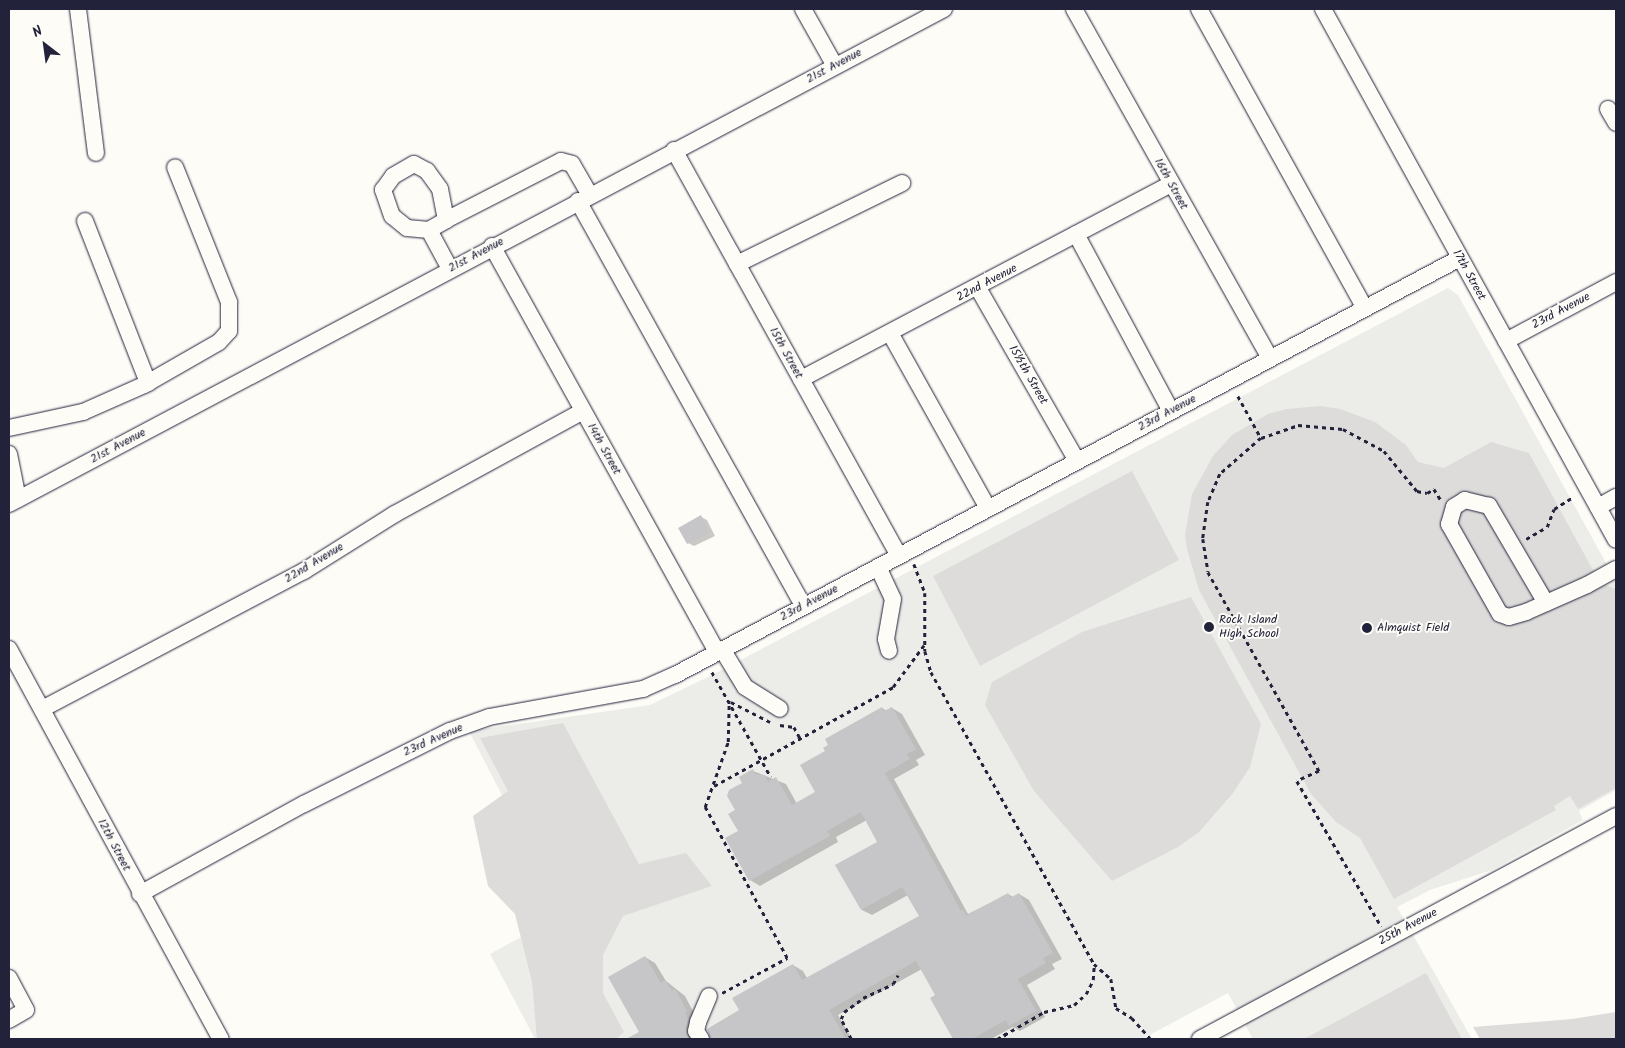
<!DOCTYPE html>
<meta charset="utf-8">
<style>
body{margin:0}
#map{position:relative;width:1625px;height:1048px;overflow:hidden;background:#fdfcf7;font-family:Kalam,sans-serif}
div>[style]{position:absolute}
.built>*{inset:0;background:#ecece9}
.green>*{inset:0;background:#dddcdb}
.shadow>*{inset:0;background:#0003}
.building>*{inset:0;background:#c6c6c8}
.path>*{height:2.5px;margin-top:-1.25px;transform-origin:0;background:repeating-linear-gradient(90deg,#22223b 0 4px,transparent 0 8px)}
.roads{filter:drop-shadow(0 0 1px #22223b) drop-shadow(0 0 1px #22223b)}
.minor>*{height:16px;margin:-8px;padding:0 8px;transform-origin:8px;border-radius:8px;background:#fdfcf7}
.dots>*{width:14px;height:14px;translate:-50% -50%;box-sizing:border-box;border:2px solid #fdfcf7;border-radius:50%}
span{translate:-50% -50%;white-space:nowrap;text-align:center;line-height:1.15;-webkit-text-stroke:4px #fdfcf7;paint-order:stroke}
.street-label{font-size:12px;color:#22223b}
.poi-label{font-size:12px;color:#22223b}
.left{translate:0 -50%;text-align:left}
.frame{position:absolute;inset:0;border:10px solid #22223b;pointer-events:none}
.north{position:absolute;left:20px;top:20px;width:50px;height:50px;-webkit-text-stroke:4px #fdfcf7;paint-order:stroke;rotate:330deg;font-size:14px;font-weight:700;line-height:20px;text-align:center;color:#22223b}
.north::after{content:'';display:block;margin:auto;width:18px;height:22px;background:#22223b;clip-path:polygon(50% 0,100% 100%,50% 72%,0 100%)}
</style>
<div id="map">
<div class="built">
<i style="clip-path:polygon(1448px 288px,1458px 295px,1616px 581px,1616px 790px,1579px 811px,1583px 820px,1492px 870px,1430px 890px,1397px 907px,1472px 1039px,1253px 1039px,1228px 993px,1142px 1039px,535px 1039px,490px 954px,563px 914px,469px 731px,650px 705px,712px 675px)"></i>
</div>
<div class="green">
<i style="clip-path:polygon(1321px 406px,1340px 409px,1375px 422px,1406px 445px,1418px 462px,1444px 468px,1491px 442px,1529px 453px,1600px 583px,1616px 589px,1616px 788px,1578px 809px,1570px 796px,1554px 806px,1556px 810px,1394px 899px,1360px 838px,1336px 822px,1311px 794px,1199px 590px,1187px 549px,1185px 535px,1192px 494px,1213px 456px,1232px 435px,1268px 414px,1286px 409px)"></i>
<i style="clip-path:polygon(1132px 471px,1179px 560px,980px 666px,933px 576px)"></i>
<i style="clip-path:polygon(1191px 597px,1261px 724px,1250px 767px,1233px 793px,1199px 832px,1178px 847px,1112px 881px,1034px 791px,985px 705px,992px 682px,1082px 632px)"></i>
<i style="clip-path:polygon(563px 723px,639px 864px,686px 853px,712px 886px,623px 916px,603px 955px,603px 993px,624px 1032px,616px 1039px,537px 1039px,532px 982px,515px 914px,488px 886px,473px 816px,508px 791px,480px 738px)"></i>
<i style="clip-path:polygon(1426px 973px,1462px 1039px,1304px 1039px)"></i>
<i style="clip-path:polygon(1616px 1012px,1616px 1039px,1480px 1039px,1473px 1027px,1572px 1019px)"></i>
</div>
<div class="shadow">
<i style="clip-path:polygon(701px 517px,707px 520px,715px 536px,694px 546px,688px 543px)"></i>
<i style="clip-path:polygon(882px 708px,887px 711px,892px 708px,902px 714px,925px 755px,916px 760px,919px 765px,894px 779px,968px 914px,1008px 894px,1013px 897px,1019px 894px,1029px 900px,1062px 959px,1052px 964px,1055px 969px,1027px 985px,1045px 1017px,1020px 1031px,1013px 1027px,991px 1039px,954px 1039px,932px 998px,937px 995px,922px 969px,838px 1015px,852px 1039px,710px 1039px,708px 1030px,741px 1011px,793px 965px,803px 971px,807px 978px,920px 917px,908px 895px,872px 915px,862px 910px,837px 865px,879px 842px,867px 820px,836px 837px,838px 842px,760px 886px,750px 880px,739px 831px,737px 810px,744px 783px,753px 771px,786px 784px,797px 804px,817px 793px,826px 752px)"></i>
<i style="clip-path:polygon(645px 957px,655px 963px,666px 981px,685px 996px,696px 1017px,697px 1039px,628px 1039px,640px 1032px)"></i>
</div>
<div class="building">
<i style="clip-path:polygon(701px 515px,710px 533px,687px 544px,678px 528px)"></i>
<i style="clip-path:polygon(882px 707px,884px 711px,892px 707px,916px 749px,907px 754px,910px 759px,885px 773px,961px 911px,963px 909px,966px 916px,1008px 893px,1010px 898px,1019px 893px,1053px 953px,1043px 958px,1046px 963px,1018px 979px,1036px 1011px,1009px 1026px,1006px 1020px,972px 1039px,953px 1039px,930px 998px,935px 995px,916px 961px,829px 1010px,846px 1039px,711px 1039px,707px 1029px,739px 1010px,732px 998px,793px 964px,802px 980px,919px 916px,902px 887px,861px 910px,835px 865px,877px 842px,861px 812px,827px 831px,830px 836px,749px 881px,725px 838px,738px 831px,728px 814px,735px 810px,727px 796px,729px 790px,742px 783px,739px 777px,753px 769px,755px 774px,765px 775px,768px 782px,776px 777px,792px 805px,815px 792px,800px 765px,825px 751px,823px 748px,828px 745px,825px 739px)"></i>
<i style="clip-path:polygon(645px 956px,661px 983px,665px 980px,672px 991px,675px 989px,687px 1011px,685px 1013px,688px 1019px,686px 1030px,689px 1039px,626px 1039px,639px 1032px,608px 977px)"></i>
</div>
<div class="path">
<i style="left:1238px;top:396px;width:48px;rotate:61.3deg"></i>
<i style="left:1261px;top:438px;width:55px;rotate:138.7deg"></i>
<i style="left:1220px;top:474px;width:30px;rotate:113deg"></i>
<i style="left:1208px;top:502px;width:37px;rotate:98deg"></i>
<i style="left:1203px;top:539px;width:33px;rotate:81deg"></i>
<i style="left:1208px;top:572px;width:228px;rotate:60.8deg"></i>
<i style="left:1319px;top:771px;width:24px;rotate:156deg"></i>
<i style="left:1297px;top:781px;width:168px;rotate:59.9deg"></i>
<i style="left:1261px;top:438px;width:39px;rotate:-19deg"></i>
<i style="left:1298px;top:425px;width:45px;rotate:5.1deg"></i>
<i style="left:1343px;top:429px;width:47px;rotate:28.2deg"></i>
<i style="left:1384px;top:451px;width:52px;rotate:50.5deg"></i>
<i style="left:1417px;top:491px;width:10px;rotate:11deg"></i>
<i style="left:1427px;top:493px;width:8px;rotate:-30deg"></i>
<i style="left:1434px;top:489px;width:13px;rotate:58deg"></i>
<i style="left:1526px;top:539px;width:24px;rotate:-30deg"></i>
<i style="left:1547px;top:527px;width:19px;rotate:-69deg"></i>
<i style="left:1554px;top:509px;width:22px;rotate:-32deg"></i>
<i style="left:914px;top:564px;width:31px;rotate:69deg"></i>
<i style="left:925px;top:593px;width:58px;rotate:90deg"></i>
<i style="left:925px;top:651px;width:22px;rotate:74deg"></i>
<i style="left:931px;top:672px;width:334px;rotate:60.8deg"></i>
<i style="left:1094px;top:964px;width:23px;rotate:41deg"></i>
<i style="left:1111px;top:979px;width:29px;rotate:80deg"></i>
<i style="left:1116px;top:1008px;width:19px;rotate:32deg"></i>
<i style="left:1132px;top:1018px;width:27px;rotate:48deg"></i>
<i style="left:712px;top:672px;width:120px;rotate:60.7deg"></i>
<i style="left:731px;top:702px;width:44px;rotate:27.1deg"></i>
<i style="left:780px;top:725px;width:14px;rotate:8deg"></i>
<i style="left:794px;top:727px;width:13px;rotate:61deg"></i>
<i style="left:714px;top:786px;width:205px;rotate:-28.9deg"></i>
<i style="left:893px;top:687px;width:52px;rotate:-53.6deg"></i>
<i style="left:722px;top:993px;width:74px;rotate:-28.3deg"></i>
<i style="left:787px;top:958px;width:172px;rotate:-118.5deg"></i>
<i style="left:705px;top:807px;width:69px;rotate:-70.5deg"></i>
<i style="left:728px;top:742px;width:41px;rotate:-88.6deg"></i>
<i style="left:1004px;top:1033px;width:7px;rotate:56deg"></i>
<i style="left:851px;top:1039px;width:22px;rotate:-117deg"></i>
<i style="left:841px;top:1019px;width:8px;rotate:-67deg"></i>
<i style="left:844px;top:1012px;width:24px;rotate:-36deg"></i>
<i style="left:863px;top:998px;width:33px;rotate:-25deg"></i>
<i style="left:893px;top:984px;width:10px;rotate:-61deg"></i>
<i style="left:997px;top:1039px;width:54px;rotate:-29.9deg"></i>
<i style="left:1044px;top:1012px;width:31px;rotate:-13deg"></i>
<i style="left:1074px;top:1005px;width:16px;rotate:-43deg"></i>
<i style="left:1086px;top:994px;width:16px;rotate:-63deg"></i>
<i style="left:1093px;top:980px;width:16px;rotate:-86deg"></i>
</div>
<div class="roads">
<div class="minor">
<i style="left:78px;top:9px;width:145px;rotate:82.9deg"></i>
<i style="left:803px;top:9px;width:65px;rotate:60.7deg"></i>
<i style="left:1074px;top:9px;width:400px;rotate:60.7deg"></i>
<i style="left:1199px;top:9px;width:342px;rotate:61deg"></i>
<i style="left:1323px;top:9px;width:606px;rotate:61.11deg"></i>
<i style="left:1608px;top:109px;width:16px;rotate:60deg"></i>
<i style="left:674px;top:150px;width:464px;rotate:61deg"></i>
<i style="left:578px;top:201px;width:463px;rotate:60.9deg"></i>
<i style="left:85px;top:221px;width:174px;rotate:68.7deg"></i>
<i style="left:429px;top:230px;width:22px;rotate:-175deg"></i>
<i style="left:407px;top:228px;width:19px;rotate:-141deg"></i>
<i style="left:392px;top:216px;width:28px;rotate:-109deg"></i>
<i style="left:383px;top:190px;width:17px;rotate:-54deg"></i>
<i style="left:393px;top:176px;width:24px;rotate:-30deg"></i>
<i style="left:414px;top:164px;width:15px;rotate:28deg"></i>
<i style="left:427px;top:171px;width:22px;rotate:54deg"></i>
<i style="left:440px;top:189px;width:32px;rotate:79deg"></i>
<i style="left:1076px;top:234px;width:201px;rotate:61.8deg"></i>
<i style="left:492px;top:246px;width:464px;rotate:61deg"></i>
<i style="left:737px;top:264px;width:184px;rotate:-26.1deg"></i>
<i style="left:450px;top:269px;width:44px;rotate:-118.3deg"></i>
<i style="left:429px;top:230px;width:20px;rotate:-30deg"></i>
<i style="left:446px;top:220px;width:129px;rotate:-27.2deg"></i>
<i style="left:561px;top:161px;width:11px;rotate:15deg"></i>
<i style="left:572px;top:164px;width:36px;rotate:60deg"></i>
<i style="left:978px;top:288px;width:199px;rotate:60.2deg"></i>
<i style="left:890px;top:333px;width:201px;rotate:60.8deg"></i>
<i style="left:1506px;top:341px;width:125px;rotate:-28.2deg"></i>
<i style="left:801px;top:379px;width:418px;rotate:-27.8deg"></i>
<i style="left:9px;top:428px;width:76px;rotate:-12.2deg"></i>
<i style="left:83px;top:412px;width:67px;rotate:-23.9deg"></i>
<i style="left:144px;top:385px;width:86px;rotate:-29.8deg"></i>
<i style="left:219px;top:342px;width:15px;rotate:-48deg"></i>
<i style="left:229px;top:331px;width:29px;rotate:-90deg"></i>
<i style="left:229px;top:302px;width:145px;rotate:-111.8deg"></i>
<i style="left:9px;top:454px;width:46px;rotate:78.7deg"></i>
<i style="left:9px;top:504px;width:1058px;rotate:-27.9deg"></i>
<i style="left:1598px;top:507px;width:21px;rotate:-29deg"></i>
<i style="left:878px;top:567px;width:35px;rotate:65deg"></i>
<i style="left:893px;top:599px;width:41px;rotate:99.9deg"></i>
<i style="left:886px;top:639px;width:12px;rotate:76deg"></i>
<i style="left:1546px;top:603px;width:113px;rotate:-120.4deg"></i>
<i style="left:1489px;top:506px;width:25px;rotate:-166deg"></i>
<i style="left:1465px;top:500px;width:13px;rotate:148deg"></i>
<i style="left:1454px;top:507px;width:18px;rotate:106deg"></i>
<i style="left:1449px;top:524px;width:103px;rotate:60.5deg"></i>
<i style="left:1500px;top:614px;width:9px;rotate:18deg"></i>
<i style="left:1509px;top:617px;width:18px;rotate:-16deg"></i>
<i style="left:1526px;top:612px;width:67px;rotate:-23.9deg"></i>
<i style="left:1587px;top:585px;width:33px;rotate:-29deg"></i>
<i style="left:9px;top:649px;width:444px;rotate:61.5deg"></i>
<i style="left:722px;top:649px;width:44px;rotate:58.8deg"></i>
<i style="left:745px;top:687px;width:41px;rotate:32.2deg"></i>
<i style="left:42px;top:709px;width:296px;rotate:-27.8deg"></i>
<i style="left:304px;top:571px;width:107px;rotate:-32.1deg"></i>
<i style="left:395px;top:514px;width:214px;rotate:-28.7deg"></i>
<i style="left:140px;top:894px;width:187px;rotate:-28.8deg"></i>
<i style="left:304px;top:804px;width:163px;rotate:-26.6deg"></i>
<i style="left:450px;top:731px;width:41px;rotate:-19.7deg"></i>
<i style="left:489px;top:717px;width:157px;rotate:-10.3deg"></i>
<i style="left:643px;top:689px;width:35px;rotate:-24deg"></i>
<i style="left:675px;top:675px;width:889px;rotate:-27.98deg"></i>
<i style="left:9px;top:978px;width:36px;rotate:62deg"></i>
<i style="left:26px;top:1010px;width:20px;rotate:150deg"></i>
<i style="left:701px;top:1039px;width:9px;rotate:-122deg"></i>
<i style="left:696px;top:1031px;width:9px;rotate:-77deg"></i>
<i style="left:698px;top:1022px;width:28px;rotate:-67deg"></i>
<i style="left:1200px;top:1039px;width:472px;rotate:-28.2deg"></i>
</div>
</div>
<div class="dots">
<i style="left:1209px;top:627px;background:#22223b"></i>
<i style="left:1367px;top:628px;background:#22223b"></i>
</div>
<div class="street-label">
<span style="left:834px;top:66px;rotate:-28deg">21st Avenue</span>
<span style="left:1171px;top:184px;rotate:61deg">16th Street</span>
<span style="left:476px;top:255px;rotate:-28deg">21st Avenue</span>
<span style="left:1469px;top:275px;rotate:61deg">17th Street</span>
<span style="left:987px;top:283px;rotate:-28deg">22nd Avenue</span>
<span style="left:1561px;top:311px;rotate:-28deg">23rd Avenue</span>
<span style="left:786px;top:353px;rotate:61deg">15th Street</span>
<span style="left:1028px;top:375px;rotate:60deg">15½th Street</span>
<span style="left:1167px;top:413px;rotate:-28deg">23rd Avenue</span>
<span style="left:118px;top:446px;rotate:-28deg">21st Avenue</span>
<span style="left:604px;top:449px;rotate:61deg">14th Street</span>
<span style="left:314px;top:563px;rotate:-31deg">22nd Avenue</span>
<span style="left:809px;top:603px;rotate:-28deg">23rd Avenue</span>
<span style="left:433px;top:740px;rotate:-24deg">23rd Avenue</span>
<span style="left:114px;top:845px;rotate:62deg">12th Street</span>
<span style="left:1408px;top:927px;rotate:-28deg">25th Avenue</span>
</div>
<div class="poi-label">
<span class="left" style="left:1219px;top:627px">Rock Island<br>High School</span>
<span class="left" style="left:1377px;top:628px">Almquist Field</span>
</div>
<div class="frame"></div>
<div class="north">N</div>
</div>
